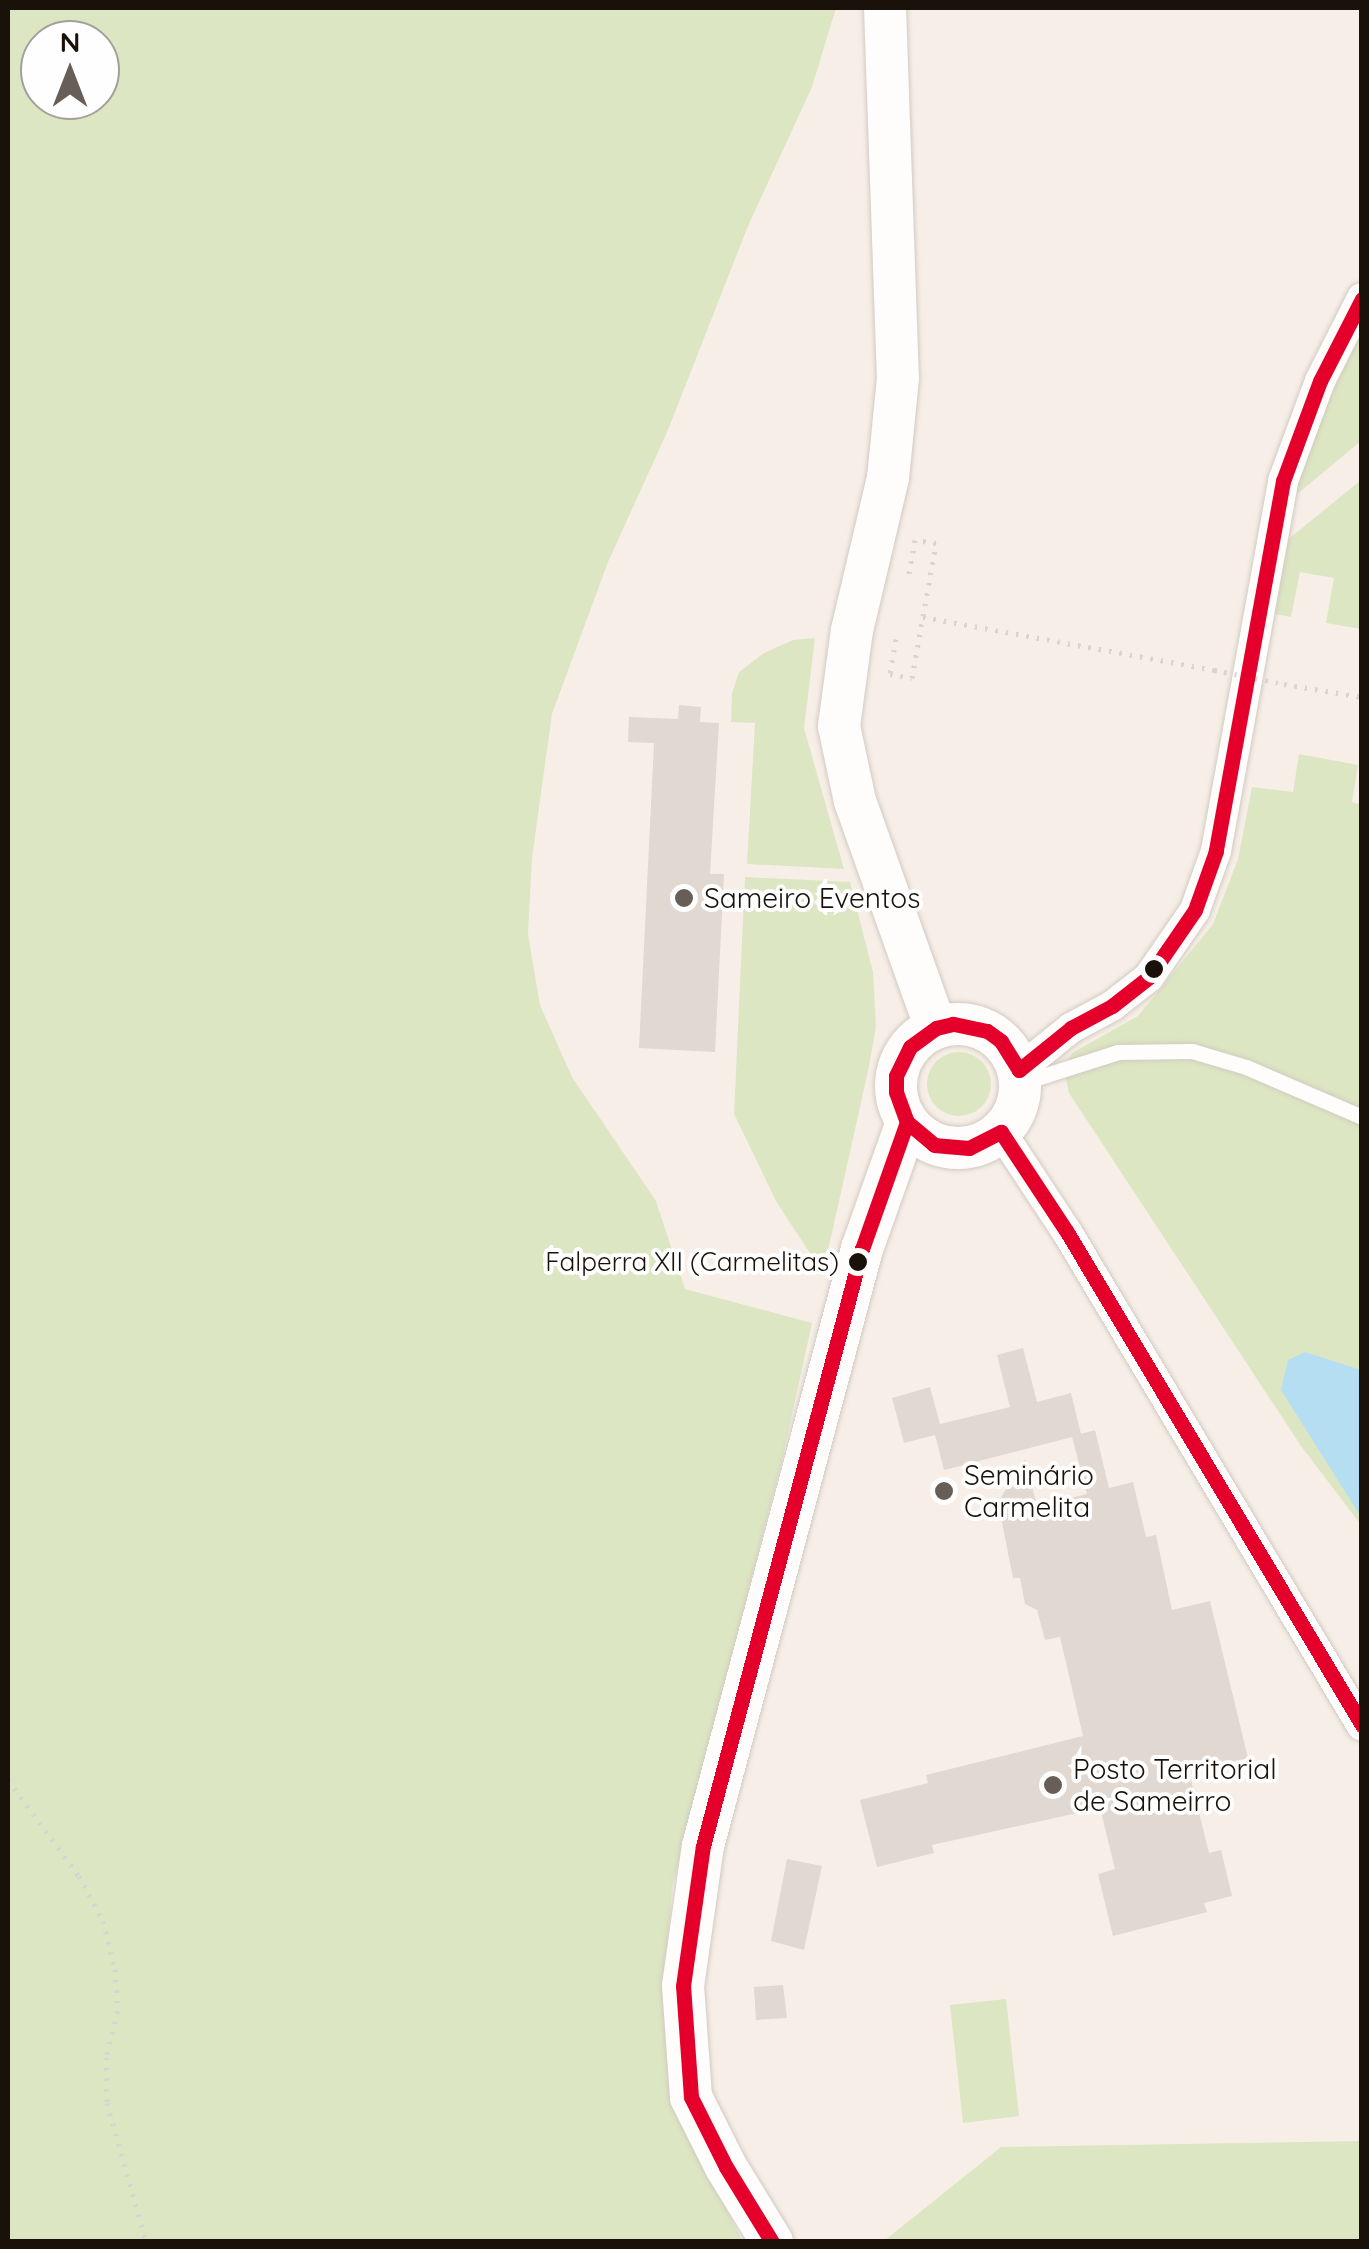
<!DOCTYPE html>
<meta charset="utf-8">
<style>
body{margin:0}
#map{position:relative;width:1369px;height:2249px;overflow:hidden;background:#f7efe7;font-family:Quicksand,sans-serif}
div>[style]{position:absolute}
.green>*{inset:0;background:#dde6c2}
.round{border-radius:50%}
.water>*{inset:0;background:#b5def2}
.building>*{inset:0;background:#e0d8d1}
.path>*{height:5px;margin-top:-2.5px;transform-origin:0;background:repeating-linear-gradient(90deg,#d7d4d2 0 2.5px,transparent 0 10.5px)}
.roads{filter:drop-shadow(0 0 2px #d2cac2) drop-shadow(0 0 2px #d2cac2)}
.service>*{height:15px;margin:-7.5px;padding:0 7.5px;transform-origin:7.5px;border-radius:7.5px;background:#fefdfb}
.minor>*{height:30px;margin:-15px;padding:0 15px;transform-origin:15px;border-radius:15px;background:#fefdfb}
.secondary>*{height:42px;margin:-21px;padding:0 21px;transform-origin:21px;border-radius:21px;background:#fefdfb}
.secondary>.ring{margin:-21px;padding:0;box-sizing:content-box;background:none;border:42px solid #fefdfb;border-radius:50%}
.path-bridge>*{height:5px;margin-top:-2.5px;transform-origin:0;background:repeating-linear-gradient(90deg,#d7d4d2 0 2.5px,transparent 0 10.5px)}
.bus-1>*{height:15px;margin:-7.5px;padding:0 7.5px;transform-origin:7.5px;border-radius:7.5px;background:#e4002b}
.dots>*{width:28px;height:28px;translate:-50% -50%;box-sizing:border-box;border:5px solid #fefefe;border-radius:50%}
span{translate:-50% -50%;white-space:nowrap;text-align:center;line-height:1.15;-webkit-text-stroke:8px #fefefe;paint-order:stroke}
.bus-label{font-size:26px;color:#1a120a}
.right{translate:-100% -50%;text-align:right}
.poi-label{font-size:28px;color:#1a120a}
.left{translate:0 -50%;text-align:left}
.frame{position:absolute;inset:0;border:10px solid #1a120a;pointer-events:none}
.north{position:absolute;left:20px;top:20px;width:100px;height:100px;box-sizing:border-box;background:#fefefe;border:2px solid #a3a09c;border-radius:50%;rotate:0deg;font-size:28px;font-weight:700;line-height:40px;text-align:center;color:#1a120a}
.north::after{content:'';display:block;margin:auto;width:35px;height:45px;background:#675f57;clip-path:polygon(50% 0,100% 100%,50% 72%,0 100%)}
</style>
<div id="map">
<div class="green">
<i style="clip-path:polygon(evenodd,8px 8px,836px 8px,812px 87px,748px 226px,668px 430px,608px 562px,552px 714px,532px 858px,528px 934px,540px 1005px,572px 1077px,656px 1201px,685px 1289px,812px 1323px,783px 1456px,672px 1888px,664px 1990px,679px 2111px,742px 2241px,8px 2242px,8px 8px,40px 40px,100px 40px,100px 100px,40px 100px,40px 40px)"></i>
<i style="clip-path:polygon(1361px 326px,1361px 441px,1290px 500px,1294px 483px)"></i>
<i style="clip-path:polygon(1361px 480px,1361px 629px,1326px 623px,1334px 578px,1300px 572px,1291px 617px,1275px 614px,1285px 542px)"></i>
<i style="clip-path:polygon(815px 638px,804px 728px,844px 869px,747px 864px,755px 723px,731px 722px,732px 693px,739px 672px,764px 653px,793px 640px)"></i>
<i style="clip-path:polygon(1299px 754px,1358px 765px,1352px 802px,1362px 805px,1361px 1525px,1301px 1446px,1069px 1093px,1064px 1069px,1072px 1053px,1138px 1016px,1213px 924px,1238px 859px,1252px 787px,1293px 792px)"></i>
<i style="clip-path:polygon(745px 877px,850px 882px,873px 972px,876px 1027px,868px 1071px,823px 1273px,777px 1203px,734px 1114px)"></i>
<i class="round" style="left:927px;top:1052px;width:64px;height:64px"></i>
<i style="clip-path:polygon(1006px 1999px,1019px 2116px,963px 2123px,950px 2005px)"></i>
<i style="clip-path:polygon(1361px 2141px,1361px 2241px,884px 2241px,1001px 2147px)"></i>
</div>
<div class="water">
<i style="clip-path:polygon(1305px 1352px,1361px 1370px,1361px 1517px,1281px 1390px,1288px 1360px)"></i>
</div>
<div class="building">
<i style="clip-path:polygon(679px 705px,701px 707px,700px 722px,719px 723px,710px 874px,724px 874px,715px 1052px,639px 1048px,654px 743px,628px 742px,629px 717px,678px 719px)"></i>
<i style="clip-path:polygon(1023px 1348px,1037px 1402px,1071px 1393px,1081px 1434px,1095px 1430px,1109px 1488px,1133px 1482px,1146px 1537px,1156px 1535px,1172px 1610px,1210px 1601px,1248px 1758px,1189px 1772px,1209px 1853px,1221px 1850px,1232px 1896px,1204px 1903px,1207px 1912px,1113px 1936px,1098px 1874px,1115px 1869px,1100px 1808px,932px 1845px,934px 1853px,877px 1867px,860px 1800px,928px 1783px,926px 1775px,1083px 1736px,1060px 1637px,1045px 1640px,1037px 1610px,1025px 1604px,1020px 1578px,1013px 1578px,998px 1502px,1025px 1459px,1037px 1506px,1087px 1494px,1072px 1437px,944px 1470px,935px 1435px,904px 1443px,892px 1398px,930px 1387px,940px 1424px,1010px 1407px,997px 1355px)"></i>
<i style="clip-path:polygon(787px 1859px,822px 1866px,804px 1950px,771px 1941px)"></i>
<i style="clip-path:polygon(783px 1985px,787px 2018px,756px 2020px,754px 1987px)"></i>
</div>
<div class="path">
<i style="left:923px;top:617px;width:296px;rotate:10.3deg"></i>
<i style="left:896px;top:639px;width:36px;rotate:100deg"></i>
<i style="left:890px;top:674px;width:22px;rotate:10deg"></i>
<i style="left:912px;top:678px;width:137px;rotate:-79.9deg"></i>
<i style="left:936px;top:543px;width:21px;rotate:-172deg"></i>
<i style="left:915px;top:540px;width:39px;rotate:100deg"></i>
<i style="left:1284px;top:684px;width:79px;rotate:9.5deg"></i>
<i style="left:8px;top:1780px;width:119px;rotate:53.5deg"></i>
<i style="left:79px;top:1876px;width:51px;rotate:61.9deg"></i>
<i style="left:103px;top:1921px;width:49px;rotate:76deg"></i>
<i style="left:115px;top:1969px;width:42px;rotate:85.9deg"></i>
<i style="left:118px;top:2011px;width:48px;rotate:104.6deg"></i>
<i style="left:106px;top:2057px;width:46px;rotate:88.8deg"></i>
<i style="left:107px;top:2103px;width:144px;rotate:74.3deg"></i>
</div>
<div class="roads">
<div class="service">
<i style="left:1021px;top:1083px;width:102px;rotate:-17.7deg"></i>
<i style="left:1118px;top:1052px;width:74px;rotate:-0.8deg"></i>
<i style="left:1192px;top:1051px;width:56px;rotate:16.5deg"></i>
<i style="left:1246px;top:1067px;width:126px;rotate:23.3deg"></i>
</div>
<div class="minor">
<i style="left:1019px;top:1070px;width:67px;rotate:-38.9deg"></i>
<i style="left:1071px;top:1028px;width:47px;rotate:-28.2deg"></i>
<i style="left:1112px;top:1006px;width:47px;rotate:-38.1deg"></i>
<i style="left:1149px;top:977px;width:81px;rotate:-55.5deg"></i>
<i style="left:1195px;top:910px;width:63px;rotate:-70.4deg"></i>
<i style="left:1216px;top:851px;width:376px;rotate:-79.7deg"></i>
<i style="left:1283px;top:481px;width:107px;rotate:-69.7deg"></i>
<i style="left:1320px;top:381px;width:93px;rotate:-63.2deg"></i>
<i style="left:1001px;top:1132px;width:120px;rotate:56.6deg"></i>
<i style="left:1067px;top:1232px;width:575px;rotate:59.16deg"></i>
</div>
<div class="secondary">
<i style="left:885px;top:8px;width:370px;rotate:88deg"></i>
<i style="left:898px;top:378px;width:100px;rotate:95.7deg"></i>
<i style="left:888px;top:478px;width:156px;rotate:103.3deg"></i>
<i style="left:852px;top:630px;width:97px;rotate:97.7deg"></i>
<i style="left:839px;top:726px;width:77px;rotate:78deg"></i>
<i style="left:855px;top:801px;width:241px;rotate:70.4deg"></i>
<i class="ring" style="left:896px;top:1024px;width:82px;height:82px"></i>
<i style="left:772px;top:2242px;width:88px;rotate:-121.5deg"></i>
<i style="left:726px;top:2167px;width:78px;rotate:-116.6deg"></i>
<i style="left:691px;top:2097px;width:111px;rotate:-94.1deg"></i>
<i style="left:683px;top:1986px;width:141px;rotate:-81.9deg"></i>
<i style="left:703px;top:1846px;width:618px;rotate:-75.09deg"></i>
<i style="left:862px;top:1249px;width:135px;rotate:-70.5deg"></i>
</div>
</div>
<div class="path-bridge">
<i style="left:1214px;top:670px;width:71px;rotate:11.3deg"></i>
</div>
<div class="bus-1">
<i style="left:1362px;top:299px;width:92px;rotate:117.1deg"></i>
<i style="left:1320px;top:381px;width:107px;rotate:110.3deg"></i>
<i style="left:1283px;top:481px;width:376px;rotate:100.3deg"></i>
<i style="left:1216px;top:851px;width:63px;rotate:109.6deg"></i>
<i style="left:1195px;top:910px;width:81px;rotate:124.5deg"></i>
<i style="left:1149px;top:977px;width:47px;rotate:141.9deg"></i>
<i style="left:1112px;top:1006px;width:47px;rotate:151.8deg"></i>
<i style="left:1071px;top:1028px;width:67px;rotate:141.1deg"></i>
<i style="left:1019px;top:1070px;width:34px;rotate:-122deg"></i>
<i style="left:1001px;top:1041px;width:17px;rotate:-144deg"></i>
<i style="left:987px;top:1031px;width:35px;rotate:-168deg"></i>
<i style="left:953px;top:1024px;width:17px;rotate:167deg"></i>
<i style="left:936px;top:1028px;width:32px;rotate:144deg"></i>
<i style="left:910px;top:1047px;width:32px;rotate:116deg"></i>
<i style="left:896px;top:1076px;width:16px;rotate:90deg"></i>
<i style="left:896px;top:1092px;width:32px;rotate:70deg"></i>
<i style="left:907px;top:1122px;width:35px;rotate:40deg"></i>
<i style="left:934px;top:1145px;width:35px;rotate:5deg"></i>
<i style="left:969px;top:1148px;width:36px;rotate:-27deg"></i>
<i style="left:1001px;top:1132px;width:120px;rotate:56.6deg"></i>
<i style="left:1067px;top:1232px;width:575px;rotate:59.1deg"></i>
<i style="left:772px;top:2242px;width:88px;rotate:-121.5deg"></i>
<i style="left:726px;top:2167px;width:78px;rotate:-116.6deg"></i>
<i style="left:691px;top:2097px;width:111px;rotate:-94.1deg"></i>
<i style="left:683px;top:1986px;width:141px;rotate:-81.9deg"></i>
<i style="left:703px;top:1846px;width:618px;rotate:-75.09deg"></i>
<i style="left:862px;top:1249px;width:135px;rotate:-70.5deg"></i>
</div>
<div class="dots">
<i style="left:684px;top:898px;background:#675f57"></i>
<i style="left:1154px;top:969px;background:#1a120a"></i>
<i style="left:858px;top:1262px;background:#1a120a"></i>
<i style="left:944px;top:1491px;background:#675f57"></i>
<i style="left:1053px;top:1785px;background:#675f57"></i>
</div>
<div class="bus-label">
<span class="right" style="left:839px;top:1262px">Falperra XII (Carmelitas)</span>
</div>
<div class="poi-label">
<span class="left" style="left:704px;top:898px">Sameiro Eventos</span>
<span class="left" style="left:964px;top:1491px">Seminário<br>Carmelita</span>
<span class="left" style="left:1073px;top:1785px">Posto Territorial<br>de Sameirro</span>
</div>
<div class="frame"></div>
<div class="north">N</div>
</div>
